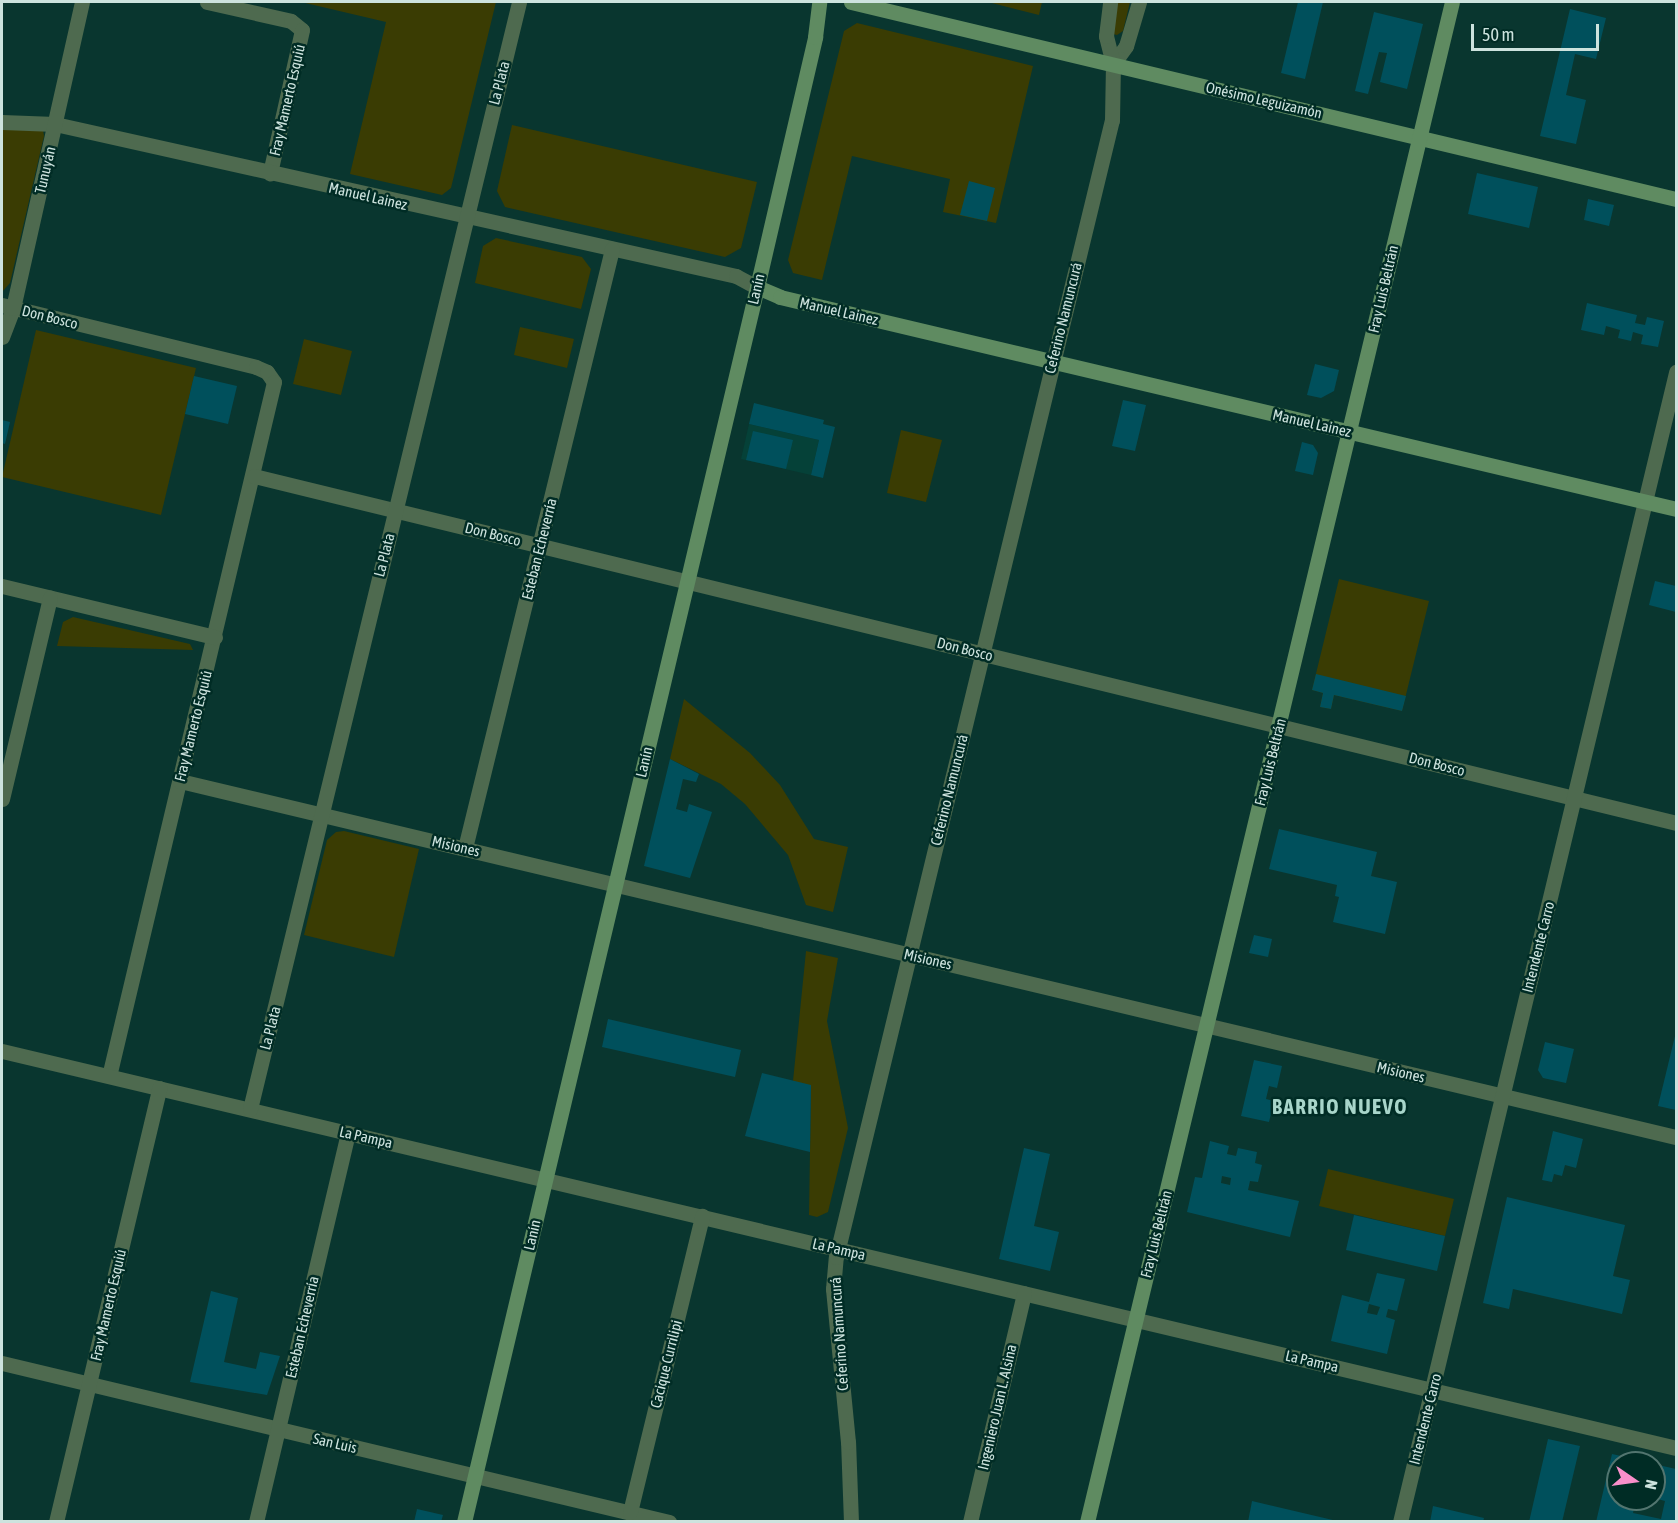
<!DOCTYPE html>
<meta charset="utf-8">
<style>
body{margin:0}
#map{position:relative;width:1678px;height:1523px;overflow:hidden;background:#09362f;font-family:"Asap Condensed",sans-serif}
div>[style]{position:absolute}
.built>*{inset:0;background:#054138}
.green>*{inset:0;background:#3a3c03}
.building>*{inset:0;background:#00505c}
.street>*{height:15px;margin:-7.5px;padding:0 7.5px;transform-origin:7.5px;border-radius:7.5px;background:#4e6a4f}
.secondary>*{height:15px;margin:-7.5px;padding:0 7.5px;transform-origin:7.5px;border-radius:7.5px;background:#5f8b61}
span{translate:-50% -50%;white-space:nowrap;text-align:center;line-height:1.15;-webkit-text-stroke:5px #002c25;paint-order:stroke}
.street-label{font-size:15px;color:#cde3de}
.district-label{font-size:21px;color:#a8d5ca;font-weight:700;letter-spacing:1.5px}
.frame{position:absolute;inset:0;border:3px solid #cde3de;pointer-events:none}
.north{position:absolute;left:1606px;top:1451px;width:60px;height:60px;box-sizing:border-box;background:#002c25;border:2px solid #52756f;border-radius:50%;rotate:103deg;font-size:16px;font-weight:700;line-height:24px;text-align:center;color:#cde3de}
.north::after{content:'';display:block;margin:auto;width:21px;height:27px;background:#f98fca;clip-path:polygon(50% 0,100% 100%,50% 72%,0 100%)}
.scale{position:absolute;left:1471px;top:24px;width:128px;height:27px;box-sizing:border-box;border:3px solid #cde3de;border-top:0;padding-left:8px;font-size:18px;line-height:21px;white-space:nowrap;color:#cde3de;-webkit-text-stroke:4px #002c25;paint-order:stroke}
</style>
<div id="map">
<div class="built">
<i style="clip-path:polygon(749px 424px,819px 440px,811px 475px,741px 459px)"></i>
</div>
<div class="green">
<i style="clip-path:polygon(301px 2px,496px 2px,451px 188px,442px 195px,350px 174px,386px 22px)"></i>
<i style="clip-path:polygon(988px 2px,1042px 2px,1039px 15px)"></i>
<i style="clip-path:polygon(1117px 2px,1130px 2px,1123px 31px,1117px 35px,1113px 34px)"></i>
<i style="clip-path:polygon(857px 23px,1033px 66px,996px 223px,943px 212px,950px 179px,852px 156px,822px 280px,793px 273px,788px 260px,844px 31px)"></i>
<i style="clip-path:polygon(512px 125px,757px 182px,741px 248px,725px 257px,505px 207px,497px 191px)"></i>
<i style="clip-path:polygon(2px 128px,43px 130px,44px 136px,10px 283px,2px 292px)"></i>
<i style="clip-path:polygon(496px 238px,582px 257px,591px 269px,581px 309px,475px 283px,483px 246px)"></i>
<i style="clip-path:polygon(520px 327px,574px 339px,567px 368px,514px 355px)"></i>
<i style="clip-path:polygon(36px 330px,196px 368px,161px 515px,2px 477px)"></i>
<i style="clip-path:polygon(304px 339px,352px 351px,341px 395px,293px 384px)"></i>
<i style="clip-path:polygon(901px 430px,942px 440px,926px 502px,887px 493px)"></i>
<i style="clip-path:polygon(1339px 579px,1429px 601px,1402px 711px,1334px 695px,1331px 709px,1320px 707px,1323px 693px,1312px 690px)"></i>
<i style="clip-path:polygon(73px 617px,190px 644px,193px 650px,57px 646px,63px 622px)"></i>
<i style="clip-path:polygon(684px 699px,750px 753px,780px 785px,814px 839px,848px 847px,833px 912px,806px 905px,788px 855px,745px 804px,721px 784px,670px 759px)"></i>
<i style="clip-path:polygon(344px 831px,419px 849px,394px 957px,304px 935px,327px 840px,336px 832px)"></i>
<i style="clip-path:polygon(806px 951px,838px 958px,827px 1021px,848px 1128px,828px 1212px,817px 1217px,809px 1215px,811px 1086px,793px 1081px)"></i>
<i style="clip-path:polygon(1328px 1169px,1454px 1199px,1445px 1236px,1319px 1206px)"></i>
</div>
<div class="building">
<i style="clip-path:polygon(1298px 2px,1323px 2px,1305px 79px,1281px 73px)"></i>
<i style="clip-path:polygon(1570px 9px,1606px 18px,1596px 59px,1575px 54px,1566px 95px,1586px 100px,1576px 144px,1540px 136px)"></i>
<i style="clip-path:polygon(1374px 12px,1423px 24px,1407px 89px,1380px 82px,1387px 53px,1379px 52px,1368px 94px,1355px 91px)"></i>
<i style="clip-path:polygon(1477px 173px,1538px 187px,1529px 228px,1468px 214px)"></i>
<i style="clip-path:polygon(969px 181px,995px 188px,987px 221px,960px 215px)"></i>
<i style="clip-path:polygon(1588px 199px,1614px 205px,1609px 226px,1584px 220px)"></i>
<i style="clip-path:polygon(1587px 303px,1637px 315px,1635px 323px,1645px 325px,1647px 317px,1664px 321px,1658px 347px,1641px 344px,1643px 335px,1633px 332px,1631px 341px,1618px 338px,1620px 330px,1606px 326px,1604px 335px,1581px 330px)"></i>
<i style="clip-path:polygon(1315px 364px,1339px 370px,1334px 391px,1321px 398px,1307px 395px)"></i>
<i style="clip-path:polygon(194px 376px,237px 386px,228px 424px,185px 414px)"></i>
<i style="clip-path:polygon(1123px 400px,1146px 405px,1135px 451px,1112px 446px)"></i>
<i style="clip-path:polygon(754px 403px,824px 420px,823px 424px,835px 427px,823px 478px,811px 475px,819px 440px,749px 424px)"></i>
<i style="clip-path:polygon(2px 420px,10px 422px,5px 444px,2px 443px)"></i>
<i style="clip-path:polygon(753px 431px,793px 440px,786px 469px,746px 460px)"></i>
<i style="clip-path:polygon(1302px 442px,1313px 445px,1318px 453px,1313px 475px,1295px 471px)"></i>
<i style="clip-path:polygon(1655px 581px,1676px 586px,1676px 612px,1649px 605px)"></i>
<i style="clip-path:polygon(1316px 674px,1406px 696px,1402px 711px,1334px 695px,1331px 709px,1320px 707px,1323px 693px,1312px 690px)"></i>
<i style="clip-path:polygon(670px 759px,699px 774px,696px 782px,683px 779px,676px 809px,687px 812px,689px 804px,712px 812px,690px 878px,644px 866px)"></i>
<i style="clip-path:polygon(1279px 829px,1377px 852px,1371px 876px,1397px 882px,1385px 934px,1333px 922px,1339px 897px,1335px 896px,1337px 885px,1269px 869px)"></i>
<i style="clip-path:polygon(1254px 935px,1272px 939px,1268px 957px,1249px 953px)"></i>
<i style="clip-path:polygon(608px 1019px,741px 1050px,735px 1077px,602px 1047px)"></i>
<i style="clip-path:polygon(1676px 1032px,1676px 1110px,1658px 1106px)"></i>
<i style="clip-path:polygon(1545px 1042px,1574px 1049px,1566px 1083px,1543px 1078px,1538px 1070px)"></i>
<i style="clip-path:polygon(1254px 1060px,1282px 1066px,1277px 1088px,1269px 1086px,1266px 1099px,1274px 1101px,1269px 1122px,1241px 1116px)"></i>
<i style="clip-path:polygon(762px 1073px,811px 1085px,810px 1152px,745px 1136px)"></i>
<i style="clip-path:polygon(1553px 1131px,1583px 1139px,1576px 1168px,1565px 1165px,1562px 1176px,1554px 1174px,1552px 1182px,1542px 1180px)"></i>
<i style="clip-path:polygon(evenodd,1210px 1141px,1229px 1146px,1227px 1154px,1236px 1156px,1238px 1148px,1257px 1152px,1255px 1163px,1262px 1165px,1258px 1182px,1250px 1181px,1248px 1190px,1299px 1201px,1290px 1237px,1187px 1212px,1195px 1177px,1202px 1178px,1210px 1141px,1222px 1176px,1231px 1178px,1230px 1185px,1221px 1183px,1222px 1176px)"></i>
<i style="clip-path:polygon(1024px 1148px,1050px 1154px,1034px 1226px,1059px 1232px,1050px 1271px,999px 1259px)"></i>
<i style="clip-path:polygon(1507px 1197px,1625px 1225px,1613px 1276px,1630px 1280px,1622px 1314px,1513px 1289px,1509px 1309px,1483px 1303px)"></i>
<i style="clip-path:polygon(1354px 1215px,1445px 1236px,1437px 1271px,1346px 1250px)"></i>
<i style="clip-path:polygon(evenodd,1377px 1273px,1405px 1279px,1397px 1311px,1388px 1309px,1386px 1317px,1395px 1320px,1387px 1354px,1331px 1341px,1342px 1295px,1369px 1302px,1377px 1273px,1369px 1304px,1380px 1307px,1377px 1315px,1367px 1313px,1369px 1304px)"></i>
<i style="clip-path:polygon(211px 1291px,238px 1298px,224px 1362px,256px 1369px,260px 1352px,280px 1356px,267px 1395px,190px 1382px)"></i>
<i style="clip-path:polygon(1548px 1439px,1580px 1446px,1562px 1522px,1529px 1522px)"></i>
<i style="clip-path:polygon(1612px 1454px,1648px 1462px,1618px 1463px,1618px 1499px,1636px 1499px,1633px 1513px,1661px 1519px,1665px 1501px,1654px 1498px,1654px 1464px,1676px 1469px,1676px 1522px,1596px 1522px)"></i>
<i style="clip-path:polygon(1252px 1501px,1337px 1521px,1337px 1522px,1248px 1522px)"></i>
<i style="clip-path:polygon(1433px 1506px,1484px 1518px,1483px 1522px,1430px 1522px)"></i>
<i style="clip-path:polygon(417px 1509px,443px 1515px,441px 1522px,414px 1522px)"></i>
</div>
<div class="street">
<i style="left:207px;top:2px;width:86px;rotate:12.7deg"></i>
<i style="left:291px;top:21px;width:14px;rotate:39deg"></i>
<i style="left:302px;top:30px;width:147px;rotate:102.6deg"></i>
<i style="left:1113px;top:64px;width:22px;rotate:-54deg"></i>
<i style="left:1126px;top:46px;width:46px;rotate:-73.5deg"></i>
<i style="left:2px;top:122px;width:53px;rotate:2.2deg"></i>
<i style="left:55px;top:124px;width:698px;rotate:12.58deg"></i>
<i style="left:736px;top:276px;width:24px;rotate:28deg"></i>
<i style="left:2px;top:305px;width:261px;rotate:13.7deg"></i>
<i style="left:256px;top:367px;width:12px;rotate:24deg"></i>
<i style="left:267px;top:372px;width:12px;rotate:55deg"></i>
<i style="left:274px;top:382px;width:713px;rotate:103.37deg"></i>
<i style="left:2px;top:337px;width:31px;rotate:-69deg"></i>
<i style="left:13px;top:308px;width:314px;rotate:-77.3deg"></i>
<i style="left:254px;top:476px;width:1464px;rotate:13.71deg"></i>
<i style="left:2px;top:586px;width:219px;rotate:13.5deg"></i>
<i style="left:180px;top:781px;width:1538px;rotate:13.39deg"></i>
<i style="left:2px;top:799px;width:207px;rotate:-76.6deg"></i>
<i style="left:465px;top:848px;width:617px;rotate:-76.21deg"></i>
<i style="left:2px;top:1051px;width:1720px;rotate:13.34deg"></i>
<i style="left:250px;top:1109px;width:1139px;rotate:-76.34deg"></i>
<i style="left:2px;top:1363px;width:686px;rotate:13.41deg"></i>
<i style="left:630px;top:1512px;width:305px;rotate:-76.3deg"></i>
<i style="left:56px;top:1522px;width:446px;rotate:-76.6deg"></i>
<i style="left:256px;top:1522px;width:400px;rotate:-76.7deg"></i>
<i style="left:851px;top:1522px;width:80px;rotate:-92.1deg"></i>
<i style="left:848px;top:1442px;width:154px;rotate:-95.6deg"></i>
<i style="left:833px;top:1289px;width:32px;rotate:-85deg"></i>
<i style="left:836px;top:1257px;width:1170px;rotate:-76.36deg"></i>
<i style="left:1112px;top:120px;width:56px;rotate:-89deg"></i>
<i style="left:1113px;top:64px;width:29px;rotate:-104deg"></i>
<i style="left:1106px;top:36px;width:34px;rotate:-83deg"></i>
<i style="left:970px;top:1522px;width:235px;rotate:-76.7deg"></i>
<i style="left:1400px;top:1522px;width:1183px;rotate:-76.5deg"></i>
</div>
<div class="secondary">
<i style="left:851px;top:2px;width:848px;rotate:13.43deg"></i>
<i style="left:757px;top:287px;width:25px;rotate:23deg"></i>
<i style="left:780px;top:297px;width:921px;rotate:13.31deg"></i>
<i style="left:464px;top:1522px;width:1269px;rotate:-76.65deg"></i>
<i style="left:757px;top:287px;width:257px;rotate:-76.9deg"></i>
<i style="left:815px;top:37px;width:35px;rotate:-83deg"></i>
<i style="left:1087px;top:1522px;width:1563px;rotate:-76.5deg"></i>
</div>
<div class="street-label">
<span style="left:499px;top:83px;rotate:-76deg">La Plata</span>
<span style="left:287px;top:100px;rotate:-77deg">Fray Mamerto Esquiú</span>
<span style="left:1264px;top:100px;rotate:13deg">Onésimo Leguizamón</span>
<span style="left:45px;top:170px;rotate:-77deg">Tunuyán</span>
<span style="left:368px;top:196px;rotate:13deg">Manuel Lainez</span>
<span style="left:756px;top:289px;rotate:-77deg">Lanín</span>
<span style="left:1383px;top:289px;rotate:-77deg">Fray Luis Beltrán</span>
<span style="left:839px;top:311px;rotate:13deg">Manuel Lainez</span>
<span style="left:50px;top:317px;rotate:14deg">Don Bosco</span>
<span style="left:1063px;top:318px;rotate:-76deg">Ceferino Namuncurá</span>
<span style="left:1312px;top:423px;rotate:13deg">Manuel Lainez</span>
<span style="left:493px;top:534px;rotate:14deg">Don Bosco</span>
<span style="left:539px;top:549px;rotate:-76deg">Esteban Echeverría</span>
<span style="left:384px;top:555px;rotate:-76deg">La Plata</span>
<span style="left:965px;top:649px;rotate:14deg">Don Bosco</span>
<span style="left:193px;top:726px;rotate:-76deg">Fray Mamerto Esquiú</span>
<span style="left:644px;top:762px;rotate:-77deg">Lanín</span>
<span style="left:1270px;top:762px;rotate:-76deg">Fray Luis Beltrán</span>
<span style="left:1437px;top:764px;rotate:14deg">Don Bosco</span>
<span style="left:949px;top:790px;rotate:-76deg">Ceferino Namuncurá</span>
<span style="left:456px;top:846px;rotate:13deg">Misiones</span>
<span style="left:1538px;top:947px;rotate:-76deg">Intendente Carro</span>
<span style="left:928px;top:959px;rotate:13deg">Misiones</span>
<span style="left:270px;top:1028px;rotate:-76deg">La Plata</span>
<span style="left:1401px;top:1072px;rotate:13deg">Misiones</span>
<span style="left:366px;top:1137px;rotate:13deg">La Pampa</span>
<span style="left:1156px;top:1234px;rotate:-76deg">Fray Luis Beltrán</span>
<span style="left:532px;top:1235px;rotate:-77deg">Lanín</span>
<span style="left:839px;top:1249px;rotate:13deg">La Pampa</span>
<span style="left:108px;top:1305px;rotate:-77deg">Fray Mamerto Esquiú</span>
<span style="left:302px;top:1327px;rotate:-77deg">Esteban Echeverría</span>
<span style="left:839px;top:1334px;rotate:-94deg">Ceferino Namuncurá</span>
<span style="left:1312px;top:1361px;rotate:13deg">La Pampa</span>
<span style="left:666px;top:1364px;rotate:-76deg">Cacique Currilipi</span>
<span style="left:997px;top:1407px;rotate:-77deg">Ingeniero Juan L. Alsina</span>
<span style="left:1425px;top:1419px;rotate:-76deg">Intendente Carro</span>
<span style="left:335px;top:1443px;rotate:13deg">San Luis</span>
</div>
<div class="district-label">
<span style="left:1340px;top:1106px">BARRIO NUEVO</span>
</div>
<div class="frame"></div>
<div class="north">N</div>
<div class="scale">50 m</div>
</div>
